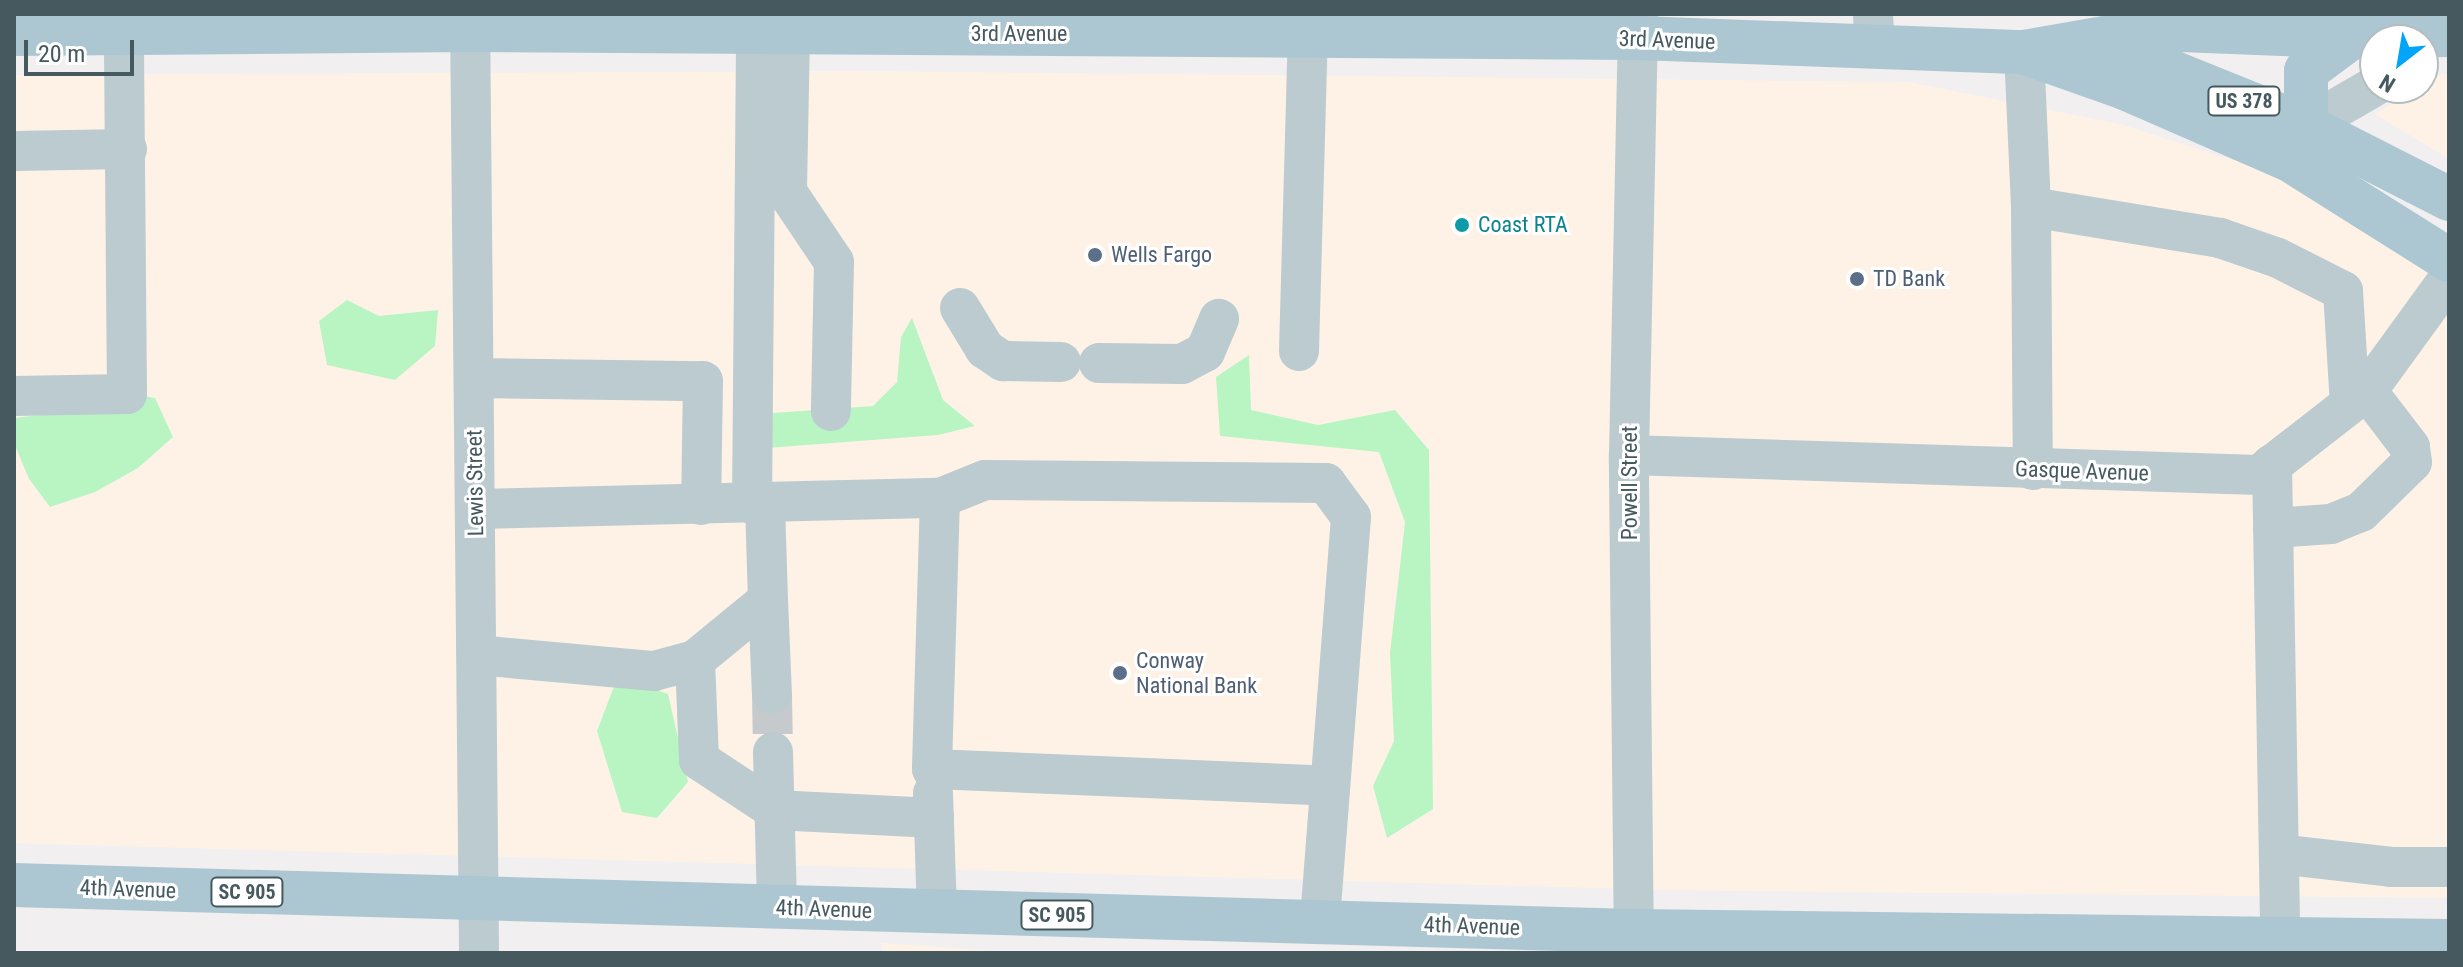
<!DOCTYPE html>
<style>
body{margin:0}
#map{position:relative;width:2463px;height:967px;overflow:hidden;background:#f2eff0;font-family:"Roboto Condensed",sans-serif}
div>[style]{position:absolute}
.commercial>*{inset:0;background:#fef2e7}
.green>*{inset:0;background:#b9f5c3}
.minor-tunnel>*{height:40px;margin-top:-20px;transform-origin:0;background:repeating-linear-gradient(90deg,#c7cacc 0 40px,transparent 0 60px)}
.minor>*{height:40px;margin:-20px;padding:0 20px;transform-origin:20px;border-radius:20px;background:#bbcbd0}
.major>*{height:44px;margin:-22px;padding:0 22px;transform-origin:22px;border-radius:22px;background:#acc7d2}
.dots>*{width:22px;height:22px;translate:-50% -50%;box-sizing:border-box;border:4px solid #fff;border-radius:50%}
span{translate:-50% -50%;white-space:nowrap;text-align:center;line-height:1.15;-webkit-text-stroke:6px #fff;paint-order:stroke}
.shield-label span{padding:2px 6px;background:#fff;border:2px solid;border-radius:6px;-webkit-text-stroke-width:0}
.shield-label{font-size:20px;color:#45595f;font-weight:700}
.street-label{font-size:22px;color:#45595f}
.culture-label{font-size:22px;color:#0d838f}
.left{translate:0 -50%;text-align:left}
.service-label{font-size:22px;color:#4e5e75}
.frame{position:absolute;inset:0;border:16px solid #45595f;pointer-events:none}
.north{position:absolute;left:2359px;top:24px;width:80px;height:80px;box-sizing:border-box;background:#fff;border:2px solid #b5bdbf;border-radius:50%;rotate:211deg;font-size:22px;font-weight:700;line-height:32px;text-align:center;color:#45595f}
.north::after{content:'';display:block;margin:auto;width:28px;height:36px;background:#03a5f8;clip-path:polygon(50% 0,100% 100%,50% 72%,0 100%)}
.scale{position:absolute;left:24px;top:40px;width:110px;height:36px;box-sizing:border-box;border:4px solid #45595f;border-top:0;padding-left:10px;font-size:24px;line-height:28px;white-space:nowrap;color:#45595f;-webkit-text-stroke:6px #fff;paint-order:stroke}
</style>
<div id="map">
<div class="commercial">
<i style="clip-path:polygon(856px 71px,1909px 82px,2120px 124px,2270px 172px,2449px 279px,2449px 898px,1666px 890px,14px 843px,14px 75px)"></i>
<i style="clip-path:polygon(2441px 74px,2449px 74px,2449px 159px,2375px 114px)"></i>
<i style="clip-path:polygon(882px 943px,1021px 953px,882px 953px)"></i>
</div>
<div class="green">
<i style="clip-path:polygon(347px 300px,379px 316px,438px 310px,435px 346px,395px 380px,327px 365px,319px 321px)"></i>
<i style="clip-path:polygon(912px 318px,943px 400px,975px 426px,938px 435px,767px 448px,759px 414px,873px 406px,897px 382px,901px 337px)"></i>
<i style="clip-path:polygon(1249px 355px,1251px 410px,1318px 425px,1395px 410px,1429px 450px,1433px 809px,1387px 838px,1373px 786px,1394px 741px,1390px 653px,1405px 522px,1379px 452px,1220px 436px,1216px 377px)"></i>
<i style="clip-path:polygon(96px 388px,155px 398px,173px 437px,138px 468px,95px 492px,50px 507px,29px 479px,14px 443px,14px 418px,49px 414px)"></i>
<i style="clip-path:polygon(618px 676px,668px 694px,688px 782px,657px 818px,622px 812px,597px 731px)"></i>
</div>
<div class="minor-tunnel">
<i style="left:772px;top:694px;width:58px;rotate:89deg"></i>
</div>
<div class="minor">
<i style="left:470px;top:14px;width:939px;rotate:89.45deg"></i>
<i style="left:1873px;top:14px;width:33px;rotate:87deg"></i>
<i style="left:790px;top:33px;width:159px;rotate:91.1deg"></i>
<i style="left:787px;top:192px;width:84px;rotate:56.1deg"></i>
<i style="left:834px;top:262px;width:149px;rotate:91.2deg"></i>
<i style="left:2024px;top:52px;width:155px;rotate:87.4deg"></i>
<i style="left:2031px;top:207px;width:192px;rotate:9.3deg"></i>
<i style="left:2220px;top:238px;width:61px;rotate:19deg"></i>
<i style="left:2278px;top:258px;width:73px;rotate:26.9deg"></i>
<i style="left:2343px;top:291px;width:113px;rotate:86.5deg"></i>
<i style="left:2306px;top:126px;width:80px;rotate:-30.1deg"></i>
<i style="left:14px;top:151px;width:113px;rotate:-1deg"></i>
<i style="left:2031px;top:207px;width:263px;rotate:89.6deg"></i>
<i style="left:960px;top:308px;width:48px;rotate:58.6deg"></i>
<i style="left:985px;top:349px;width:22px;rotate:34deg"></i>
<i style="left:1003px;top:361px;width:58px;rotate:1deg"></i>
<i style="left:1299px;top:351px;width:315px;rotate:-88.4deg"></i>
<i style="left:1099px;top:363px;width:83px;rotate:0.7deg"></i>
<i style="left:1182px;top:364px;width:26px;rotate:-28deg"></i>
<i style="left:1205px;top:352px;width:36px;rotate:-67deg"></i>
<i style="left:474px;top:378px;width:229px;rotate:0.8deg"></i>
<i style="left:703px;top:381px;width:124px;rotate:90.9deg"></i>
<i style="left:14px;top:396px;width:113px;rotate:-1deg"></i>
<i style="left:127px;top:394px;width:360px;rotate:-90.5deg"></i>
<i style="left:1629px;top:455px;width:630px;rotate:1.82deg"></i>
<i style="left:2259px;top:475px;width:137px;rotate:-37.9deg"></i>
<i style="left:2367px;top:391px;width:140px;rotate:-54deg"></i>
<i style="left:2272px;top:464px;width:475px;rotate:89deg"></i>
<i style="left:940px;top:498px;width:271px;rotate:91.7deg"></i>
<i style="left:932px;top:769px;width:398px;rotate:2.4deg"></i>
<i style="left:752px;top:504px;width:471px;rotate:-89.5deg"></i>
<i style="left:475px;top:509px;width:465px;rotate:-1.4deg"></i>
<i style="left:940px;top:498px;width:48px;rotate:-21.8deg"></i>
<i style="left:985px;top:480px;width:341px;rotate:0.5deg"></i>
<i style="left:1326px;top:483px;width:42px;rotate:53.7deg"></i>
<i style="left:1351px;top:517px;width:406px;rotate:94.4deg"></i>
<i style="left:2273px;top:528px;width:58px;rotate:-3.9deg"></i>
<i style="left:2331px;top:524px;width:32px;rotate:-22deg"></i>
<i style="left:2361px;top:512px;width:71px;rotate:-44.4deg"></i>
<i style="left:2412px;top:462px;width:15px;rotate:-98deg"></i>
<i style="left:2410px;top:447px;width:71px;rotate:-127.5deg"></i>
<i style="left:768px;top:600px;width:94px;rotate:87.6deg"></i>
<i style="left:477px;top:655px;width:178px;rotate:5.2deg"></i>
<i style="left:654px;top:671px;width:42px;rotate:-15deg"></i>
<i style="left:695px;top:660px;width:94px;rotate:-39.4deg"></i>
<i style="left:768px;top:600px;width:95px;rotate:-91.8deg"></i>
<i style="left:695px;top:660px;width:100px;rotate:87.7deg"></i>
<i style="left:699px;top:760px;width:91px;rotate:33.3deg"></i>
<i style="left:775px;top:810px;width:159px;rotate:2.9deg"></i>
<i style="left:773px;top:752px;width:155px;rotate:88.5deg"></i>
<i style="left:933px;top:793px;width:119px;rotate:88.1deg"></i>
<i style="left:2279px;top:854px;width:113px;rotate:6.6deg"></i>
<i style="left:2391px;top:867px;width:58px"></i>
<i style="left:1634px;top:953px;width:498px;rotate:-90.6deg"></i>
<i style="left:1629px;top:455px;width:441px;rotate:-88.8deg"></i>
</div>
<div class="major">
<i style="left:14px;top:34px;width:456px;rotate:-0.5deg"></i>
<i style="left:470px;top:30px;width:1168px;rotate:0.39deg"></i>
<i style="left:1638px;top:38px;width:386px;rotate:2.1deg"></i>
<i style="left:2024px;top:52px;width:134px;rotate:-9.9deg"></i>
<i style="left:2156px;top:29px;width:196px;rotate:2.3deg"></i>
<i style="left:2352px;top:37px;width:97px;rotate:-1.2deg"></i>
<i style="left:2026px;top:53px;width:105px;rotate:19.5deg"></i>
<i style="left:2125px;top:88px;width:180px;rotate:23.6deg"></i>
<i style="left:2290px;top:160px;width:188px;rotate:32.2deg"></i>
<i style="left:2102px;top:62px;width:71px;rotate:8.1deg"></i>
<i style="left:2172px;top:72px;width:144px;rotate:21.9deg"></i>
<i style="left:2306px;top:126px;width:161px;rotate:27deg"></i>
<i style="left:2294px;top:151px;width:28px;rotate:-64deg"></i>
<i style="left:2306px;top:126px;width:55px;rotate:-90deg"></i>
<i style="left:2306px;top:71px;width:57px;rotate:-36.5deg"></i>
<i style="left:14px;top:885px;width:1621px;rotate:1.63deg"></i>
<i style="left:1634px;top:931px;width:815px;rotate:0.7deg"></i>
</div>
<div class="dots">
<i style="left:1462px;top:225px;background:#0f9aa8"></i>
<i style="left:1095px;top:255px;background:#5c6f8a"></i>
<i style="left:1857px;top:279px;background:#5c6f8a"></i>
<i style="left:1120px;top:673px;background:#5c6f8a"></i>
</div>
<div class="shield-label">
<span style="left:2244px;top:101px">US 378</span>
<span style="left:247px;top:892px">SC 905</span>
<span style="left:1057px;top:915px">SC 905</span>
</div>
<div class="street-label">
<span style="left:1019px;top:34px">3rd Avenue</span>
<span style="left:1667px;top:40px;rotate:2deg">3rd Avenue</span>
<span style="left:2082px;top:471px;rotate:2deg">Gasque Avenue</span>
<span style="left:475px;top:483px;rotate:-91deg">Lewis Street</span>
<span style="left:1630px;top:483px;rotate:-90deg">Powell Street</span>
<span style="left:128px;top:889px;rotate:2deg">4th Avenue</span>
<span style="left:824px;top:909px;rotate:2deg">4th Avenue</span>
<span style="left:1472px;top:926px;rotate:2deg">4th Avenue</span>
</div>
<div class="culture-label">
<span class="left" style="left:1478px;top:225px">Coast RTA</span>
</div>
<div class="service-label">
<span class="left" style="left:1111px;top:255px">Wells Fargo</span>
<span class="left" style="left:1873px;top:279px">TD Bank</span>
<span class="left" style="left:1136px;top:673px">Conway<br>National Bank</span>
</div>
<div class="frame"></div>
<div class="north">N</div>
<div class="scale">20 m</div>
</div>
